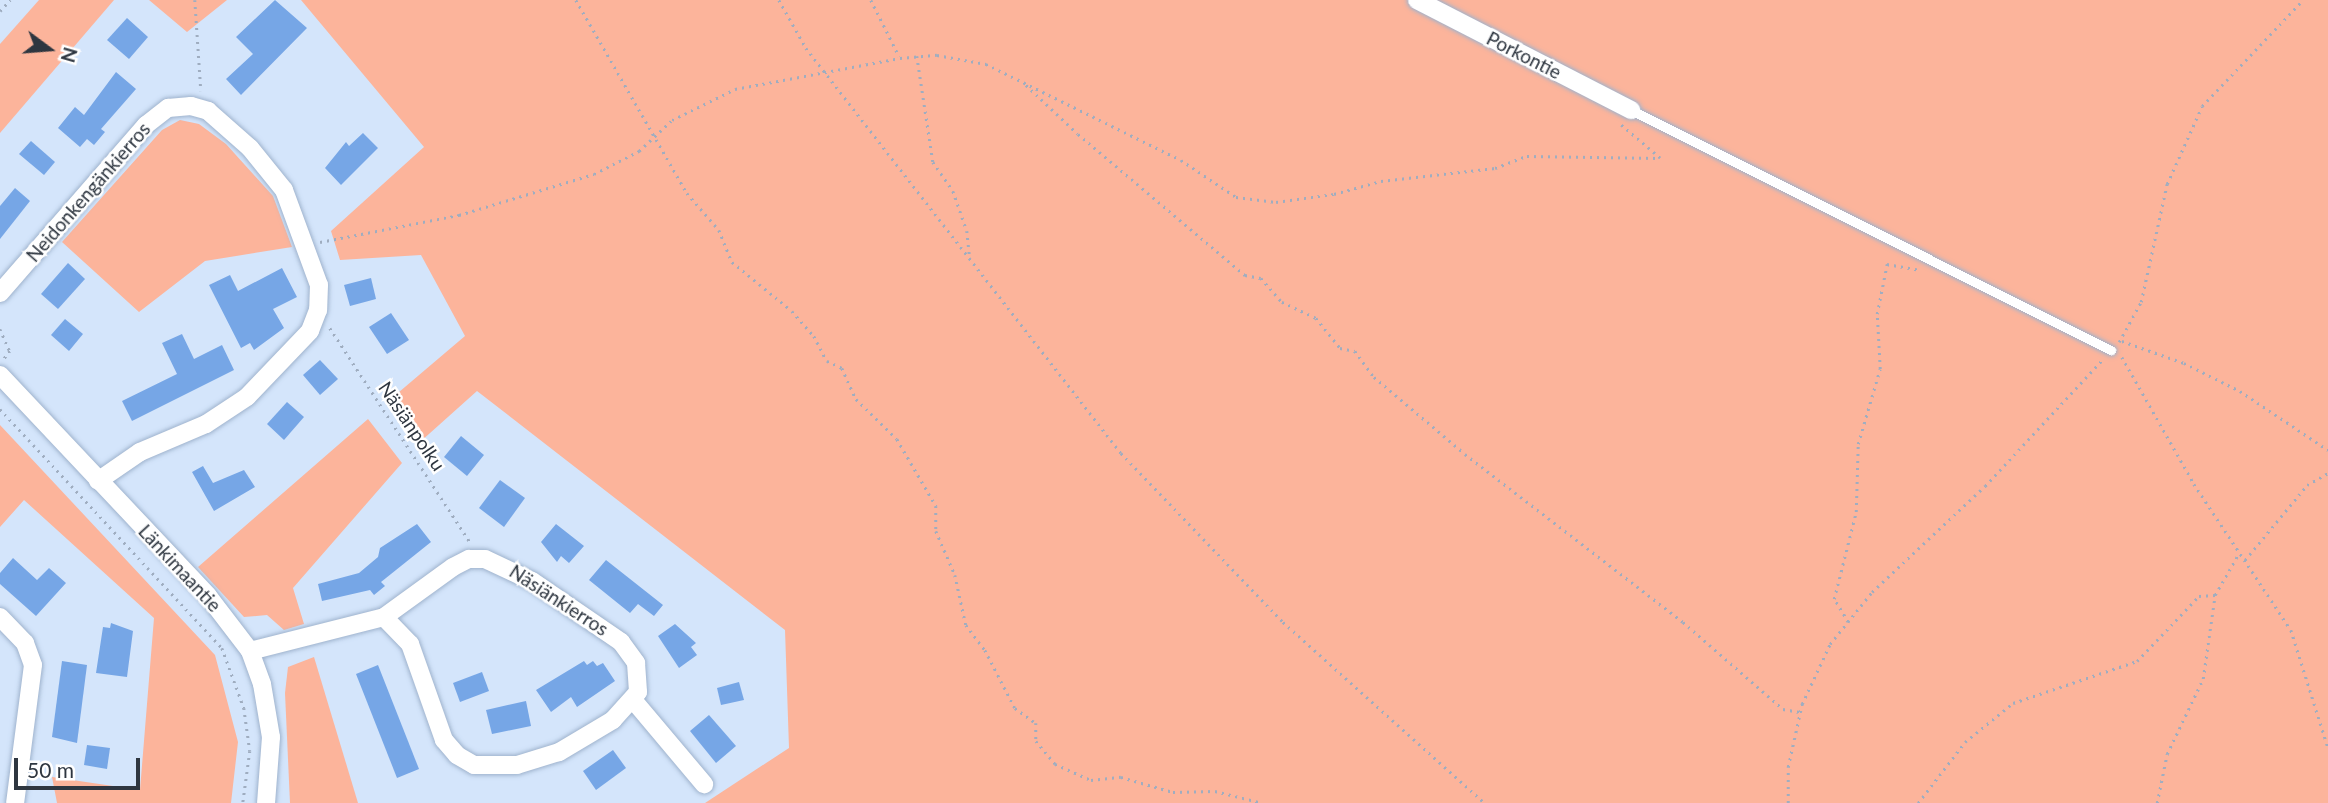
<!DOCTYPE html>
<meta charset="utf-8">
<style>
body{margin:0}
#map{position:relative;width:2328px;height:803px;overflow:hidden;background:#d4e5fb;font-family:Lato,sans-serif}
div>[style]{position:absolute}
.green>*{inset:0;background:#fcb49b}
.building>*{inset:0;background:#76a6e6}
.path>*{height:2.5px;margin-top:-1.25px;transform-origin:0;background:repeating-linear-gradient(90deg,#9fadc0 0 2px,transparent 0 7px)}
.roads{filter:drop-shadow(0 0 2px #9fb3cd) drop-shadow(0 0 2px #9fb3cd)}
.service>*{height:9px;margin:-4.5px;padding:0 4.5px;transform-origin:4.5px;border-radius:4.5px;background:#fff}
.minor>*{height:18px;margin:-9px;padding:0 9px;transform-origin:9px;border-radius:9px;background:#fff}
span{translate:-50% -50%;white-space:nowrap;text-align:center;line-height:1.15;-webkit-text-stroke:5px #fff;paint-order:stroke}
.street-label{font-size:19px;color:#2e3640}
.north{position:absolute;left:14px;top:14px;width:70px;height:70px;-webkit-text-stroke:5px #fff;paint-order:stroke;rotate:106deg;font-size:19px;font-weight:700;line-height:28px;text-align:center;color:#2e3640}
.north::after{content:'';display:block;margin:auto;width:24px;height:32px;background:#2e3640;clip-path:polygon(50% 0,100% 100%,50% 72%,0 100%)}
.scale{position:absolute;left:14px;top:758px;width:126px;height:32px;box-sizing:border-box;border:4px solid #2e3640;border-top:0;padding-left:9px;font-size:21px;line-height:24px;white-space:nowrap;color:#2e3640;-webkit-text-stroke:5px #fff;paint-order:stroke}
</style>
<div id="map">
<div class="green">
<i style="clip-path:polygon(39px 0,114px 0,0 133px,0 44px)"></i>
<i style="clip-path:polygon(149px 0,227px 0,187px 32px)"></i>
<i style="clip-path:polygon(301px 0,2328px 0,2328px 803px,705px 803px,789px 748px,785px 630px,477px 391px,420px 442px,392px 398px,465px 336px,421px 255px,340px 260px,331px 231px,424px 147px)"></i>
<i style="clip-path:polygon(180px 120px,199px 124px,226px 144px,273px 196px,292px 247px,205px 261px,139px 312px,62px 242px,162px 130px)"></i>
<i style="clip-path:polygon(368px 419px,402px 463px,293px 588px,304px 624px,284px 630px,267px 615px,244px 617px,198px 567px)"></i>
<i style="clip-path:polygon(0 425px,215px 655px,238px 742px,231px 803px,57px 803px,52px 777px,140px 790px,154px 618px,24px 500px,0 527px)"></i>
<i style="clip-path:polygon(314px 657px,358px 803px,290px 803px,285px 693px,288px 667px)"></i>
</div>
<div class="building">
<i style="clip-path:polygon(275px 0,307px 28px,241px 95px,226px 79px,253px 54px,236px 37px)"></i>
<i style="clip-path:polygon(127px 18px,148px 37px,129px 59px,107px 40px)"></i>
<i style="clip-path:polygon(116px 72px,136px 89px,101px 129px,105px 132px,94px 145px,87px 139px,80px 147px,58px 128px,75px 107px,84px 115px)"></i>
<i style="clip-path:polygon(363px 133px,378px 148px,341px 185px,325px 168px,346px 142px,349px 146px)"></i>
<i style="clip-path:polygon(31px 141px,55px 162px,44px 175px,19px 154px)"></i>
<i style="clip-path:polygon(15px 188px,30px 201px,0 239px,0 206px)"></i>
<i style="clip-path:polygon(68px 263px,85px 279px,58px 309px,41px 294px)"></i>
<i style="clip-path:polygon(282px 268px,297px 297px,273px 309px,284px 328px,254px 350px,250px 343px,241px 348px,209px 285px,230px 275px,238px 291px)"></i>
<i style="clip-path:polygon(371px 278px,376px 299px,350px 306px,344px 285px)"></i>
<i style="clip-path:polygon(391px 313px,409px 340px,387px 354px,369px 327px)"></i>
<i style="clip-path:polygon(65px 319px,83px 334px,69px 351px,51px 335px)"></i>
<i style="clip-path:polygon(182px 334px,194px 359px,222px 345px,234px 370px,132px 421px,122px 401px,177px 374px,162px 343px)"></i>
<i style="clip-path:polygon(320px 360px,338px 379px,320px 395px,303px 375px)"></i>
<i style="clip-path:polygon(287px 402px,304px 417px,284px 440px,267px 424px)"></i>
<i style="clip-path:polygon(461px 436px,484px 455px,467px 476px,444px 457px)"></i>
<i style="clip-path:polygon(203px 466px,213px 483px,244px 470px,255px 487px,214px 511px,192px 472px)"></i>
<i style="clip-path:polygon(500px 480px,525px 498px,504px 527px,479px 508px)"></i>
<i style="clip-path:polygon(417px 524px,431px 542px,381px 582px,385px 586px,374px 595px,370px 590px,322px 601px,318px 584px,359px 573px,378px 557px,380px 548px)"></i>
<i style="clip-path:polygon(556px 524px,584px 546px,569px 563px,561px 556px,557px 562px,541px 542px)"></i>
<i style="clip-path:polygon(13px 558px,37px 580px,49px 568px,66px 583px,36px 616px,0 584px,0 573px)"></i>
<i style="clip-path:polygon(606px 560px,663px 605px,654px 616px,638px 604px,630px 613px,589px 580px)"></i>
<i style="clip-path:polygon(111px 623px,133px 631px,127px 677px,96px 673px,103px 627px,110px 628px)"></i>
<i style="clip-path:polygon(675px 624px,696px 643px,691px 647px,697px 655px,679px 668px,658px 636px)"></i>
<i style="clip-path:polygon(62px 661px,87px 665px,77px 743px,52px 737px)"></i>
<i style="clip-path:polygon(584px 661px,587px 665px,593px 661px,597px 666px,603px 663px,615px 681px,577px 707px,571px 697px,551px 712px,536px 690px)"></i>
<i style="clip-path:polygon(378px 665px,419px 769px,397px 778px,356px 674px)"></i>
<i style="clip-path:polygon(482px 672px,489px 691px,460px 702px,453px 683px)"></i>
<i style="clip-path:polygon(739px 682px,744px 700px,721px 705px,717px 688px)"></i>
<i style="clip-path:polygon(526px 701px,531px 726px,492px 734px,486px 710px)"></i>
<i style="clip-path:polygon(709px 715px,736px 746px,716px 763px,690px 731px)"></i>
<i style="clip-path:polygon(87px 745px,110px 748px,107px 769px,84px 765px)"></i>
<i style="clip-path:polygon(613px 750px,626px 768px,596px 790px,583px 771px)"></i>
</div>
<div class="path">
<i style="left:195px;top:0;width:91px;rotate:86.2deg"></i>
<i style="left:576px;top:0;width:223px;rotate:60.1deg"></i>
<i style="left:687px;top:193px;width:49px;rotate:49.1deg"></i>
<i style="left:719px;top:230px;width:35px;rotate:68deg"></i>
<i style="left:732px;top:262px;width:77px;rotate:39.2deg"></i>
<i style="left:792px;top:311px;width:33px;rotate:49deg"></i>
<i style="left:814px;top:336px;width:28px;rotate:63deg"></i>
<i style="left:827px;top:361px;width:17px;rotate:25deg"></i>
<i style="left:842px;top:368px;width:34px;rotate:66deg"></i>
<i style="left:856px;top:399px;width:57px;rotate:44.3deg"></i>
<i style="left:897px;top:439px;width:78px;rotate:59.8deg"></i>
<i style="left:936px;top:506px;width:25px;rotate:90deg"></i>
<i style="left:936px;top:531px;width:48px;rotate:66.6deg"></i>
<i style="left:955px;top:575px;width:51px;rotate:77.6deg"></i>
<i style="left:966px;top:625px;width:31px;rotate:53deg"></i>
<i style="left:985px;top:650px;width:65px;rotate:62.7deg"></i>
<i style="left:1015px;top:708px;width:26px;rotate:36deg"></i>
<i style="left:1036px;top:723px;width:18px;rotate:90deg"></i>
<i style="left:1036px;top:741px;width:30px;rotate:50deg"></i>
<i style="left:1055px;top:764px;width:39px;rotate:24deg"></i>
<i style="left:1091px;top:780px;width:30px;rotate:-6deg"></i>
<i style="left:1121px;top:777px;width:54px;rotate:16.1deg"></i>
<i style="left:1173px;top:792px;width:42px;rotate:-1.4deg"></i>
<i style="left:1215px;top:791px;width:49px;rotate:14deg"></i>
<i style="left:779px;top:0;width:55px;rotate:60.6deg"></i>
<i style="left:806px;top:48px;width:513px;rotate:52.13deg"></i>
<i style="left:1121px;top:453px;width:234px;rotate:46.2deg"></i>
<i style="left:1283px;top:622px;width:271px;rotate:41.9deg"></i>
<i style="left:871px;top:0;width:63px;rotate:63.4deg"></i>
<i style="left:0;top:11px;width:15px;rotate:-48deg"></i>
<i style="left:917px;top:56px;width:107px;rotate:81.4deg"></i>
<i style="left:933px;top:162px;width:35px;rotate:55deg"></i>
<i style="left:953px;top:191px;width:42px;rotate:70.7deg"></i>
<i style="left:967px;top:231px;width:28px;rotate:84deg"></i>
<i style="left:1026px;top:85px;width:71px;rotate:43.3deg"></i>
<i style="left:1078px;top:134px;width:219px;rotate:40.2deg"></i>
<i style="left:1245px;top:275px;width:16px;rotate:11deg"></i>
<i style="left:1261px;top:278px;width:32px;rotate:49deg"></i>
<i style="left:1282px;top:302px;width:38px;rotate:25deg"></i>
<i style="left:1316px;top:318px;width:38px;rotate:51deg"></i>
<i style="left:1340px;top:348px;width:15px;rotate:11deg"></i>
<i style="left:1355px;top:351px;width:32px;rotate:54deg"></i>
<i style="left:1374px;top:377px;width:119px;rotate:40.2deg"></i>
<i style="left:1465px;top:454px;width:275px;rotate:37.6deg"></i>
<i style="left:1683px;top:622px;width:133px;rotate:41deg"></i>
<i style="left:1783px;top:709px;width:17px;rotate:10deg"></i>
<i style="left:320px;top:242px;width:142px;rotate:-11deg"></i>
<i style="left:459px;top:215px;width:141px;rotate:-16.9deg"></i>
<i style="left:594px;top:174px;width:51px;rotate:-27.1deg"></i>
<i style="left:639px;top:151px;width:45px;rotate:-43.2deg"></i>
<i style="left:672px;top:120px;width:70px;rotate:-26.2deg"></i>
<i style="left:735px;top:89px;width:168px;rotate:-10.6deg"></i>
<i style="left:900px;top:58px;width:37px;rotate:-5deg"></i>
<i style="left:937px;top:55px;width:50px;rotate:10.4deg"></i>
<i style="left:986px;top:64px;width:217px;rotate:26.2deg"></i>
<i style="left:1181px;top:160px;width:66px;rotate:33.9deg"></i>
<i style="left:1236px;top:197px;width:40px;rotate:7.1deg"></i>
<i style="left:1276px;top:202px;width:59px;rotate:-7.9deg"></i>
<i style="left:1334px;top:194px;width:49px;rotate:-15.5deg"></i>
<i style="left:1381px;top:181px;width:115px;rotate:-6.5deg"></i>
<i style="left:1495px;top:168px;width:34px;rotate:-21deg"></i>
<i style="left:1527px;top:156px;width:133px;rotate:0.9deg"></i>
<i style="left:1660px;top:158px;width:51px;rotate:-139.8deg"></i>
<i style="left:330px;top:328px;width:256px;rotate:56.8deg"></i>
<i style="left:0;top:329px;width:24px;rotate:66deg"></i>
<i style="left:10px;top:351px;width:10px;rotate:127deg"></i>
<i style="left:2122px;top:341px;width:66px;rotate:19.5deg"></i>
<i style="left:2184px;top:363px;width:63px;rotate:26.6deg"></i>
<i style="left:2240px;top:391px;width:106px;rotate:33.8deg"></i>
<i style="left:2119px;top:342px;width:46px;rotate:-61.2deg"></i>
<i style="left:2141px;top:302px;width:121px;rotate:-77.6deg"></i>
<i style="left:2167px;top:184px;width:85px;rotate:-65.8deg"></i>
<i style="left:2202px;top:106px;width:146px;rotate:-46.4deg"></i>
<i style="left:2122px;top:357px;width:146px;rotate:60.4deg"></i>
<i style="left:2194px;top:484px;width:175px;rotate:56.4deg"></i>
<i style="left:2291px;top:630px;width:123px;rotate:72.5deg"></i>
<i style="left:0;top:409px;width:326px;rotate:47.1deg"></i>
<i style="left:222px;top:648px;width:64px;rotate:69.9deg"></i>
<i style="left:244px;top:708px;width:43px;rotate:82.1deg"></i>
<i style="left:250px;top:751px;width:52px;rotate:97.7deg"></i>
<i style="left:2245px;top:560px;width:97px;rotate:-50.4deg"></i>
<i style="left:2307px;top:485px;width:24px;rotate:-30deg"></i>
<i style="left:1848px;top:622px;width:27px;rotate:-121deg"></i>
<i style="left:1834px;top:599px;width:90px;rotate:-75.8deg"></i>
<i style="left:1856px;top:512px;width:68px;rotate:-88.3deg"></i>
<i style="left:1858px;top:444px;width:78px;rotate:-73.7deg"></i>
<i style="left:1880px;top:369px;width:55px;rotate:-93.1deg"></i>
<i style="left:1877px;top:314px;width:51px;rotate:-78.7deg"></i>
<i style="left:1887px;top:264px;width:34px;rotate:10deg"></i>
<i style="left:1788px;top:803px;width:36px;rotate:-90deg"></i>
<i style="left:1788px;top:767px;width:65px;rotate:-77.5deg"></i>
<i style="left:1802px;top:704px;width:66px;rotate:-65deg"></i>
<i style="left:1830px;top:644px;width:67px;rotate:-51.1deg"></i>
<i style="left:1872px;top:592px;width:155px;rotate:-43.2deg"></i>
<i style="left:1985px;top:486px;width:172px;rotate:-47.1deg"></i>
<i style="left:1918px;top:803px;width:77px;rotate:-52.4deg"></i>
<i style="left:1965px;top:742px;width:62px;rotate:-39.1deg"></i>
<i style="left:2013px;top:703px;width:131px;rotate:-18.7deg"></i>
<i style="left:2137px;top:661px;width:90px;rotate:-46.4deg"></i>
<i style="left:2199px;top:596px;width:16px;rotate:-4deg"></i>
<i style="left:2157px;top:803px;width:50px;rotate:-78.5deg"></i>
<i style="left:2167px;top:754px;width:83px;rotate:-64.4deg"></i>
<i style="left:2203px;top:679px;width:85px;rotate:-81.9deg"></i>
<i style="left:2215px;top:595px;width:48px;rotate:-60.3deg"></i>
</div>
<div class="roads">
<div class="service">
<i style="left:1631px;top:110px;width:537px;rotate:26.57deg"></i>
</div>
<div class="minor">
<i style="left:1417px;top:0;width:241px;rotate:27.2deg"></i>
<i style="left:0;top:293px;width:223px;rotate:-49deg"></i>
<i style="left:146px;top:125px;width:28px;rotate:-38deg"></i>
<i style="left:168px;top:108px;width:23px;rotate:-5deg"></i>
<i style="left:191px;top:106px;width:18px;rotate:16deg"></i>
<i style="left:208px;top:111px;width:56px;rotate:41.4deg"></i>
<i style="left:250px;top:148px;width:54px;rotate:51deg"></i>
<i style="left:284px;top:190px;width:101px;rotate:69.8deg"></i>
<i style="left:319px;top:285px;width:25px;rotate:92deg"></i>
<i style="left:318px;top:310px;width:22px;rotate:111deg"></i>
<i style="left:310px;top:331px;width:91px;rotate:133.7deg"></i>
<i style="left:247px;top:397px;width:49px;rotate:146.6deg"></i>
<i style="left:206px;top:424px;width:72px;rotate:157deg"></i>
<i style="left:140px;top:452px;width:51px;rotate:145.4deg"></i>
<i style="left:0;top:375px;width:303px;rotate:46.7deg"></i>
<i style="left:208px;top:596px;width:69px;rotate:52.6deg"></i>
<i style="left:250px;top:651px;width:35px;rotate:70deg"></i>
<i style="left:262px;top:684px;width:54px;rotate:80.4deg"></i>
<i style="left:271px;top:737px;width:66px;rotate:94.3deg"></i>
<i style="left:0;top:617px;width:36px;rotate:46deg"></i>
<i style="left:25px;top:643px;width:23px;rotate:70deg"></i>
<i style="left:33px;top:665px;width:139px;rotate:97.4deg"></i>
<i style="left:250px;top:651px;width:138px;rotate:-14.2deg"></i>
<i style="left:384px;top:617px;width:85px;rotate:-35.9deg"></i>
<i style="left:453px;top:567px;width:18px;rotate:-27deg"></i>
<i style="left:469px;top:559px;width:16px"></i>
<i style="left:485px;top:559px;width:52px;rotate:25.1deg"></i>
<i style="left:532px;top:581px;width:108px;rotate:34.4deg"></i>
<i style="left:621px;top:642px;width:26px;rotate:54deg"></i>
<i style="left:636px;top:663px;width:29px;rotate:86deg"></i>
<i style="left:638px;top:692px;width:38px;rotate:132deg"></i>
<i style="left:613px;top:720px;width:63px;rotate:149.3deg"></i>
<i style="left:559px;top:752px;width:44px;rotate:162.8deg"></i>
<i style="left:517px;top:765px;width:43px;rotate:180deg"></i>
<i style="left:474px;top:765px;width:20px;rotate:-150deg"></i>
<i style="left:457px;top:755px;width:20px;rotate:-131deg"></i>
<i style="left:444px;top:740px;width:102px;rotate:-109.5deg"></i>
<i style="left:410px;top:644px;width:37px;rotate:-134deg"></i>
<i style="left:634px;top:701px;width:109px;rotate:49.9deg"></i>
</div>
</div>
<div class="street-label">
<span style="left:1524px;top:55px;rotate:27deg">Porkontie</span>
<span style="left:88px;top:192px;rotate:-49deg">Neidonkengänkierros</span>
<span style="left:412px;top:426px;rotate:56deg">Näsiänpolku</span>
<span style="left:180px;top:568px;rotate:47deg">Länkimaantie</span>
<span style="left:559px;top:600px;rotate:33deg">Näsiänkierros</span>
</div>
<div class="north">N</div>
<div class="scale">50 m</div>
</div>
